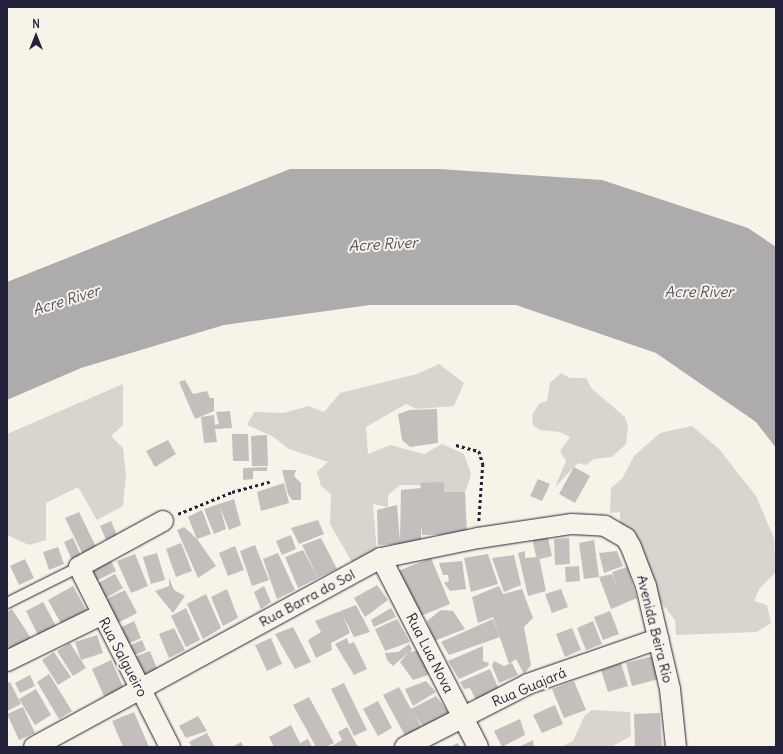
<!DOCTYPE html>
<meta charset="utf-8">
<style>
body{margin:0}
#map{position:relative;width:783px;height:754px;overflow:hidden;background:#f7f3e8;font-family:Delius,sans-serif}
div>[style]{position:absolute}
.green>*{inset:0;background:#d8d5cf}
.water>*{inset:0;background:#aeabad}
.building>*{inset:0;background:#c2bfbd}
.path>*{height:2.5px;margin-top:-1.25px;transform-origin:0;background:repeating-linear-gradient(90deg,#22223b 0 3px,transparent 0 6px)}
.roads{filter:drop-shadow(0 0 1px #22223b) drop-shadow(0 0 1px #22223b)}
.service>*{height:10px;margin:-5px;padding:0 5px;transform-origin:5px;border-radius:5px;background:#f7f3e8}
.minor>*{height:20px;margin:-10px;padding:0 10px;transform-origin:10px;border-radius:10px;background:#f7f3e8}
span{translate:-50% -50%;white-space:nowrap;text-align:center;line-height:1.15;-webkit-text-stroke:4px #f7f3e8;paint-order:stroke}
.street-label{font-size:14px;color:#22223b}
.water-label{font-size:15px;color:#535263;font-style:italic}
.frame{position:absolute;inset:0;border:8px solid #22223b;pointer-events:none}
.north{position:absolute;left:16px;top:16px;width:40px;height:40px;-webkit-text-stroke:3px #f7f3e8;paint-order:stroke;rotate:0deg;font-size:11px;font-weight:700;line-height:16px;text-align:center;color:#22223b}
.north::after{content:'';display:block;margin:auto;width:14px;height:18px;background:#22223b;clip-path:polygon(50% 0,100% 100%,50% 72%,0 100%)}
</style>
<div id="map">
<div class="green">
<i style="clip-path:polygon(439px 364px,464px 383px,454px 406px,417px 409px,406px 404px,366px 427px,368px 454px,390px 445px,424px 454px,442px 444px,464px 454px,471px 474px,467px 488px,462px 496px,444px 499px,428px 485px,400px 485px,388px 495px,388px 507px,373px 504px,377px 553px,353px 564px,330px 524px,331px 494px,321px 486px,317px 472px,328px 462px,289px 449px,272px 436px,247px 425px,254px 412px,283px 413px,309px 406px,324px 412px,340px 393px,417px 374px)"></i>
<i style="clip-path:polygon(561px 373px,570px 378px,586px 378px,592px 389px,625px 417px,628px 426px,626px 444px,612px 457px,594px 459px,586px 465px,578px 463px,555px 487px,566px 461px,560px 451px,570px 437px,560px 432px,540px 430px,533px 425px,532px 415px,539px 404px,547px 401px,550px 383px)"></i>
<i style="clip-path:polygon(123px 384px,123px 425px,111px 436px,123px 448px,126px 475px,123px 506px,97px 520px,78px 487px,46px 503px,46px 540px,29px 545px,7px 535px,7px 434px)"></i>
<i style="clip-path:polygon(692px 426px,719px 449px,756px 496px,774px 538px,776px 572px,760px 588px,754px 601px,767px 605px,771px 623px,757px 632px,676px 635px,675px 620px,660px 601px,620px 524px,620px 512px,610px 513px,611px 488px,622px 479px,634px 456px,660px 433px)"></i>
<i style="clip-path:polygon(592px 710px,630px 712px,631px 736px,611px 747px,561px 747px,573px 741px,585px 715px)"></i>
</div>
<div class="water">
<i style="clip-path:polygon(290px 169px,439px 169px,602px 180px,748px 228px,776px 247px,776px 448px,756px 422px,656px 353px,516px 305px,370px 305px,224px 325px,81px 368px,7px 400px,7px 282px)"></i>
</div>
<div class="building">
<i style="clip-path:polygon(185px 380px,193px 394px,207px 391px,210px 398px,214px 398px,214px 411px,195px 419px,179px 382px)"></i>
<i style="clip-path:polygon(437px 409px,438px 443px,410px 447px,402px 440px,398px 414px,410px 410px)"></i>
<i style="clip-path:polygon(230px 411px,232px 428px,215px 429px,217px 442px,204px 443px,201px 417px,214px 415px,215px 425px,219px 424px,216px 412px)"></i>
<i style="clip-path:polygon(232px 434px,248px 434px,249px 461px,233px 461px)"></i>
<i style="clip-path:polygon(267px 435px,268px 466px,252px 466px,251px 436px)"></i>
<i style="clip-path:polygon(168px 440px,176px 454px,155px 467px,146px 451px)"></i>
<i style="clip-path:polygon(267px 467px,267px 471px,253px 471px,253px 479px,243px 480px,243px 468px)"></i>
<i style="clip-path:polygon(574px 467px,590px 476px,575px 503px,559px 494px)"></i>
<i style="clip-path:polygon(282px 470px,296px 470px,294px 476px,301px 483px,301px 500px,292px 500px,288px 494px)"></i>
<i style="clip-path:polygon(538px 479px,550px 484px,542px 501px,530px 496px)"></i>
<i style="clip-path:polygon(444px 482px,444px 492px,465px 492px,467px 534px,422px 535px,421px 523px,421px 543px,378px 545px,377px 510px,397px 505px,400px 541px,401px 490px,421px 488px,420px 483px)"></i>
<i style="clip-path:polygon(284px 483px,289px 503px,261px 511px,257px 492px)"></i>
<i style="clip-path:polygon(234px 499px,241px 525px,229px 530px,220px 507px,226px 529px,214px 534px,204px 509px)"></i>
<i style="clip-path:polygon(202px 510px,211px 534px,197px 539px,216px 566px,198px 578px,177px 530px,184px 527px,197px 539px,188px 517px)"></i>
<i style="clip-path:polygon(79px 512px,98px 551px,84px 557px,65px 518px)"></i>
<i style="clip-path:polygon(318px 520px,324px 534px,299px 544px,291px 528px)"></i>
<i style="clip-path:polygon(111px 521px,117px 535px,106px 540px,100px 526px)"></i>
<i style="clip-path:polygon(547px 534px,552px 556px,540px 559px,536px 556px,532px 537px)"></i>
<i style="clip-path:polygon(291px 535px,296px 549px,282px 555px,276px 541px)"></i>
<i style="clip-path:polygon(73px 538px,81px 556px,72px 560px,64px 542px)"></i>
<i style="clip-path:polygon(321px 538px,337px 569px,318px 578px,302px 545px)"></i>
<i style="clip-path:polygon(569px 538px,570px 564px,555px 565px,554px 539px)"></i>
<i style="clip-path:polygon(594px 540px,599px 577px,612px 574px,618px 590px,612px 572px,627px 567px,637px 598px,611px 609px,599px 577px,584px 579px,579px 543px)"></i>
<i style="clip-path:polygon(181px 543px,192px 571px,176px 577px,166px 549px)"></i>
<i style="clip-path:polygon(255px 545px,269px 580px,252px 586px,240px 551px)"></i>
<i style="clip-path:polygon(235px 546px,244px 570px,228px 576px,219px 553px)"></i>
<i style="clip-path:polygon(58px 547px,64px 564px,49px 570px,43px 552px)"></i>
<i style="clip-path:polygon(303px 550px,318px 578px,298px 588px,285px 557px)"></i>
<i style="clip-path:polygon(525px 551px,525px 558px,539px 557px,546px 591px,528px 596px,518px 553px)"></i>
<i style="clip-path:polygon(617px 551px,623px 566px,604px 573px,599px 553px)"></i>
<i style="clip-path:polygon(157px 553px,165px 580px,151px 584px,143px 557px)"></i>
<i style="clip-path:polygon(278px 553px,295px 590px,277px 599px,263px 559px)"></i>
<i style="clip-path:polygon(135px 554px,148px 586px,131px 593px,117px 561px)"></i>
<i style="clip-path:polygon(488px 554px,498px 584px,471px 592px,464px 558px)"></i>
<i style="clip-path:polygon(514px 555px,521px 585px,504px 592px,492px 558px)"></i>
<i style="clip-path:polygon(109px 557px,116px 571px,96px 581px,89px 567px)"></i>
<i style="clip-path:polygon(431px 558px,450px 604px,418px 617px,398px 571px)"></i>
<i style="clip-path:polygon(25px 559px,34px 578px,19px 585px,10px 566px)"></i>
<i style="clip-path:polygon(462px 561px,466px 589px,450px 591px,444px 583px,449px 581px,448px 575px,443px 575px,439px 563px)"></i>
<i style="clip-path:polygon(579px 566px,580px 581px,566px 582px,565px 567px)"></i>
<i style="clip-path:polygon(115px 574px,123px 588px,106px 598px,98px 583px)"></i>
<i style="clip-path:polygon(169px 578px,174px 590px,185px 596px,173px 613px,155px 591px,169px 586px)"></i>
<i style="clip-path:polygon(377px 585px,388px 600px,365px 617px,354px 598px)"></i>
<i style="clip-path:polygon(73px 586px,88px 613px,63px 627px,48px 600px)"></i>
<i style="clip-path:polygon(264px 586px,271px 602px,261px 609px,254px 592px)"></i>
<i style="clip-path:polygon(499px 586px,503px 594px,522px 589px,533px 618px,524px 627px,531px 665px,524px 674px,516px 659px,509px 664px,493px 617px,478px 623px,472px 597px)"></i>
<i style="clip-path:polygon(227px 589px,238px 618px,223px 626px,211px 597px)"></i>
<i style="clip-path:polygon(561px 589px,568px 607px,552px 613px,545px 594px)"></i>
<i style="clip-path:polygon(125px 590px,137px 613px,112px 626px,100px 602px)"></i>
<i style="clip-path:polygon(206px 594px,221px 628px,203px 639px,187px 604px)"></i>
<i style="clip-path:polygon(43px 602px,56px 626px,38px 635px,26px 611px)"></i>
<i style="clip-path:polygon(356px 605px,370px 632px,354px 637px,343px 616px,350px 633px,331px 643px,332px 650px,316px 658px,308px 640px,321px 632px,315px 621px)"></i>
<i style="clip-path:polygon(186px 608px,200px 640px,186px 647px,171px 616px)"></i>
<i style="clip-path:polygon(391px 608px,396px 617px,374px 627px,371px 620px)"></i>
<i style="clip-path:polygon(12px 609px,32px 640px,12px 652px,7px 644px,7px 612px)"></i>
<i style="clip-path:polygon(441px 610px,453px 611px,465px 629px,434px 641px,427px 621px)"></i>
<i style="clip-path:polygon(610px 611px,619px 634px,603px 640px,594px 617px)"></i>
<i style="clip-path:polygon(397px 619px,410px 642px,385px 651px,375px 629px)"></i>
<i style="clip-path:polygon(493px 619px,500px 637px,449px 655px,441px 642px)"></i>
<i style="clip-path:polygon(134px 621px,141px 638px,128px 644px,120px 628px)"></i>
<i style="clip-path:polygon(593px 621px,602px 644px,586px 650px,577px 628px)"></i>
<i style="clip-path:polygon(293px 627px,311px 662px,295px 669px,275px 634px)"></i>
<i style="clip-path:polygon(174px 628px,185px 650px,169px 658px,159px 634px)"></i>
<i style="clip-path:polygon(572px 628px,581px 650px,565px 657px,556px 634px)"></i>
<i style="clip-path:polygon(97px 635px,103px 653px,81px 660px,75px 642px)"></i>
<i style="clip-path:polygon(271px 638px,282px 664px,267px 671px,255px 645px)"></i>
<i style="clip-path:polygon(347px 638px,349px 644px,354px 642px,367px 669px,354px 675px,335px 644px)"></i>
<i style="clip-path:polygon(142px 640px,146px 650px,131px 657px,127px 647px)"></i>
<i style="clip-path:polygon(70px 643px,86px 668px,73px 676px,57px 651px)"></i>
<i style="clip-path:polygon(409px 644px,412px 649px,410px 652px,421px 650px,431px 674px,413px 680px,400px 662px,409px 652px,393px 666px,387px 660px,385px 653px,398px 652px)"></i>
<i style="clip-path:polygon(483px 646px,483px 661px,489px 663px,488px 666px,459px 679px,448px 661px)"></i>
<i style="clip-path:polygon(150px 651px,157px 669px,137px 678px,129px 659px)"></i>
<i style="clip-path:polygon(54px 652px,71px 677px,58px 685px,42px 660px)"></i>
<i style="clip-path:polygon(653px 656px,659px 679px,632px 686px,626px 663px)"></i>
<i style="clip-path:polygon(111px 660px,124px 689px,104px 696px,92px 669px)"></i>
<i style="clip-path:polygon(494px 661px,504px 666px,512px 663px,518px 675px,499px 683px,492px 666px)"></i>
<i style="clip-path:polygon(621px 663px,628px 686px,608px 692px,601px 670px)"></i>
<i style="clip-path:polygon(490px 669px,501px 694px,479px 706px,470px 688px,464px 689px,460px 682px)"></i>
<i style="clip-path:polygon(49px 674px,72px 711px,59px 719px,37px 682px)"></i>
<i style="clip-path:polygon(30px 675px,35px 686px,20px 693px,15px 683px)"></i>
<i style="clip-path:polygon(426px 681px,436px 692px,413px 706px,405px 689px)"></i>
<i style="clip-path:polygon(574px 681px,586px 710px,564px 718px,552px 689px)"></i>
<i style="clip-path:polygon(10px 682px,21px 704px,7px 711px,7px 683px)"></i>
<i style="clip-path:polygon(344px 683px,367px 730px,354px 736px,331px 689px)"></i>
<i style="clip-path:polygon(399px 687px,411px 709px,436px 696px,449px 713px,426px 731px,414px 714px,423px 729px,408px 741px,383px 695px)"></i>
<i style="clip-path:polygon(36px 689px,51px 715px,35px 725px,19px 699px)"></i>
<i style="clip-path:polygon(309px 697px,334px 743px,326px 747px,316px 747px,293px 705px)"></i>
<i style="clip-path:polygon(378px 701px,392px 728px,378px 736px,363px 709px)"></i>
<i style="clip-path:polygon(555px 705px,563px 724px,542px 733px,533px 715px)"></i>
<i style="clip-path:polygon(23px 707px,35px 733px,19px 740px,7px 714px)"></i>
<i style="clip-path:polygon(134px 712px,149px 747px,123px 747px,112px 721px)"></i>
<i style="clip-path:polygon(660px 713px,662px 747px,635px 747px,634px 714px)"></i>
<i style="clip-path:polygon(198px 716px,207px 731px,186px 738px,179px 726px)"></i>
<i style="clip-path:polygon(520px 719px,525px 735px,502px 747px,494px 731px)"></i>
<i style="clip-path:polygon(291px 725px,300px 743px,308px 739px,312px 747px,274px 747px,269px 737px)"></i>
<i style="clip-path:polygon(347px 727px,358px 747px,330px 747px,342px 740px,338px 732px)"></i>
<i style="clip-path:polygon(207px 733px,215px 747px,192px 747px,189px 742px)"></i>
<i style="clip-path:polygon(533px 740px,534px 747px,518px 747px,525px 744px)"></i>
<i style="clip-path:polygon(241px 742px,244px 747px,232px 747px)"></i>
<i style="clip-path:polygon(458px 743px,460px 747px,450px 747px)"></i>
</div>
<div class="path">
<i style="left:456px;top:445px;width:24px;rotate:15deg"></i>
<i style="left:479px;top:451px;width:14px;rotate:73deg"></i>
<i style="left:483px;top:464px;width:57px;rotate:94deg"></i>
<i style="left:178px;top:514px;width:58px;rotate:-22.2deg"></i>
<i style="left:232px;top:492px;width:41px;rotate:-15.4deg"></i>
</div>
<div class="roads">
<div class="service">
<i style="left:7px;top:603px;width:80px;rotate:-26.6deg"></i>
</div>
<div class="minor">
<i style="left:163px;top:521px;width:96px;rotate:151.3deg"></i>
<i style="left:79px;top:567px;width:202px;rotate:63.2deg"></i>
<i style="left:381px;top:558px;width:212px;rotate:62.8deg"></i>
<i style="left:7px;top:661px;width:105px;rotate:-26.1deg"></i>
<i style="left:34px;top:747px;width:395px;rotate:-28.6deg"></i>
<i style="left:381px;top:558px;width:99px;rotate:-11.7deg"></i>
<i style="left:478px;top:538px;width:95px;rotate:-8.5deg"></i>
<i style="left:572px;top:524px;width:33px;rotate:3deg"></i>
<i style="left:605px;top:526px;width:24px;rotate:30deg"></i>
<i style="left:626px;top:538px;width:10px;rotate:61deg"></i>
<i style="left:631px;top:547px;width:42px;rotate:69deg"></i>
<i style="left:646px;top:586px;width:106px;rotate:76.9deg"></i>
<i style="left:670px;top:689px;width:58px;rotate:84.1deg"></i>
<i style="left:405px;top:747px;width:138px;rotate:-27.1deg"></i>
<i style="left:528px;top:684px;width:138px;rotate:-19.1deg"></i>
</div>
</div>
<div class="street-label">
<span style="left:307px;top:598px;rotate:-28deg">Rua Barra do Sol</span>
<span style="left:655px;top:629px;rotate:76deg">Avenida Beira Rio</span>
<span style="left:430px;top:653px;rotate:63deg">Rua Lua Nova</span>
<span style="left:123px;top:657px;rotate:62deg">Rua Salgueiro</span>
<span style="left:529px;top:687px;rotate:-23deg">Rua Guajará</span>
</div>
<div class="water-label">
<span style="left:383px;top:244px;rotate:-3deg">Acre River</span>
<span style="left:699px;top:292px">Acre River</span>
<span style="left:66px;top:300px;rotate:-17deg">Acre River</span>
</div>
<div class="frame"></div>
<div class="north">N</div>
</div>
